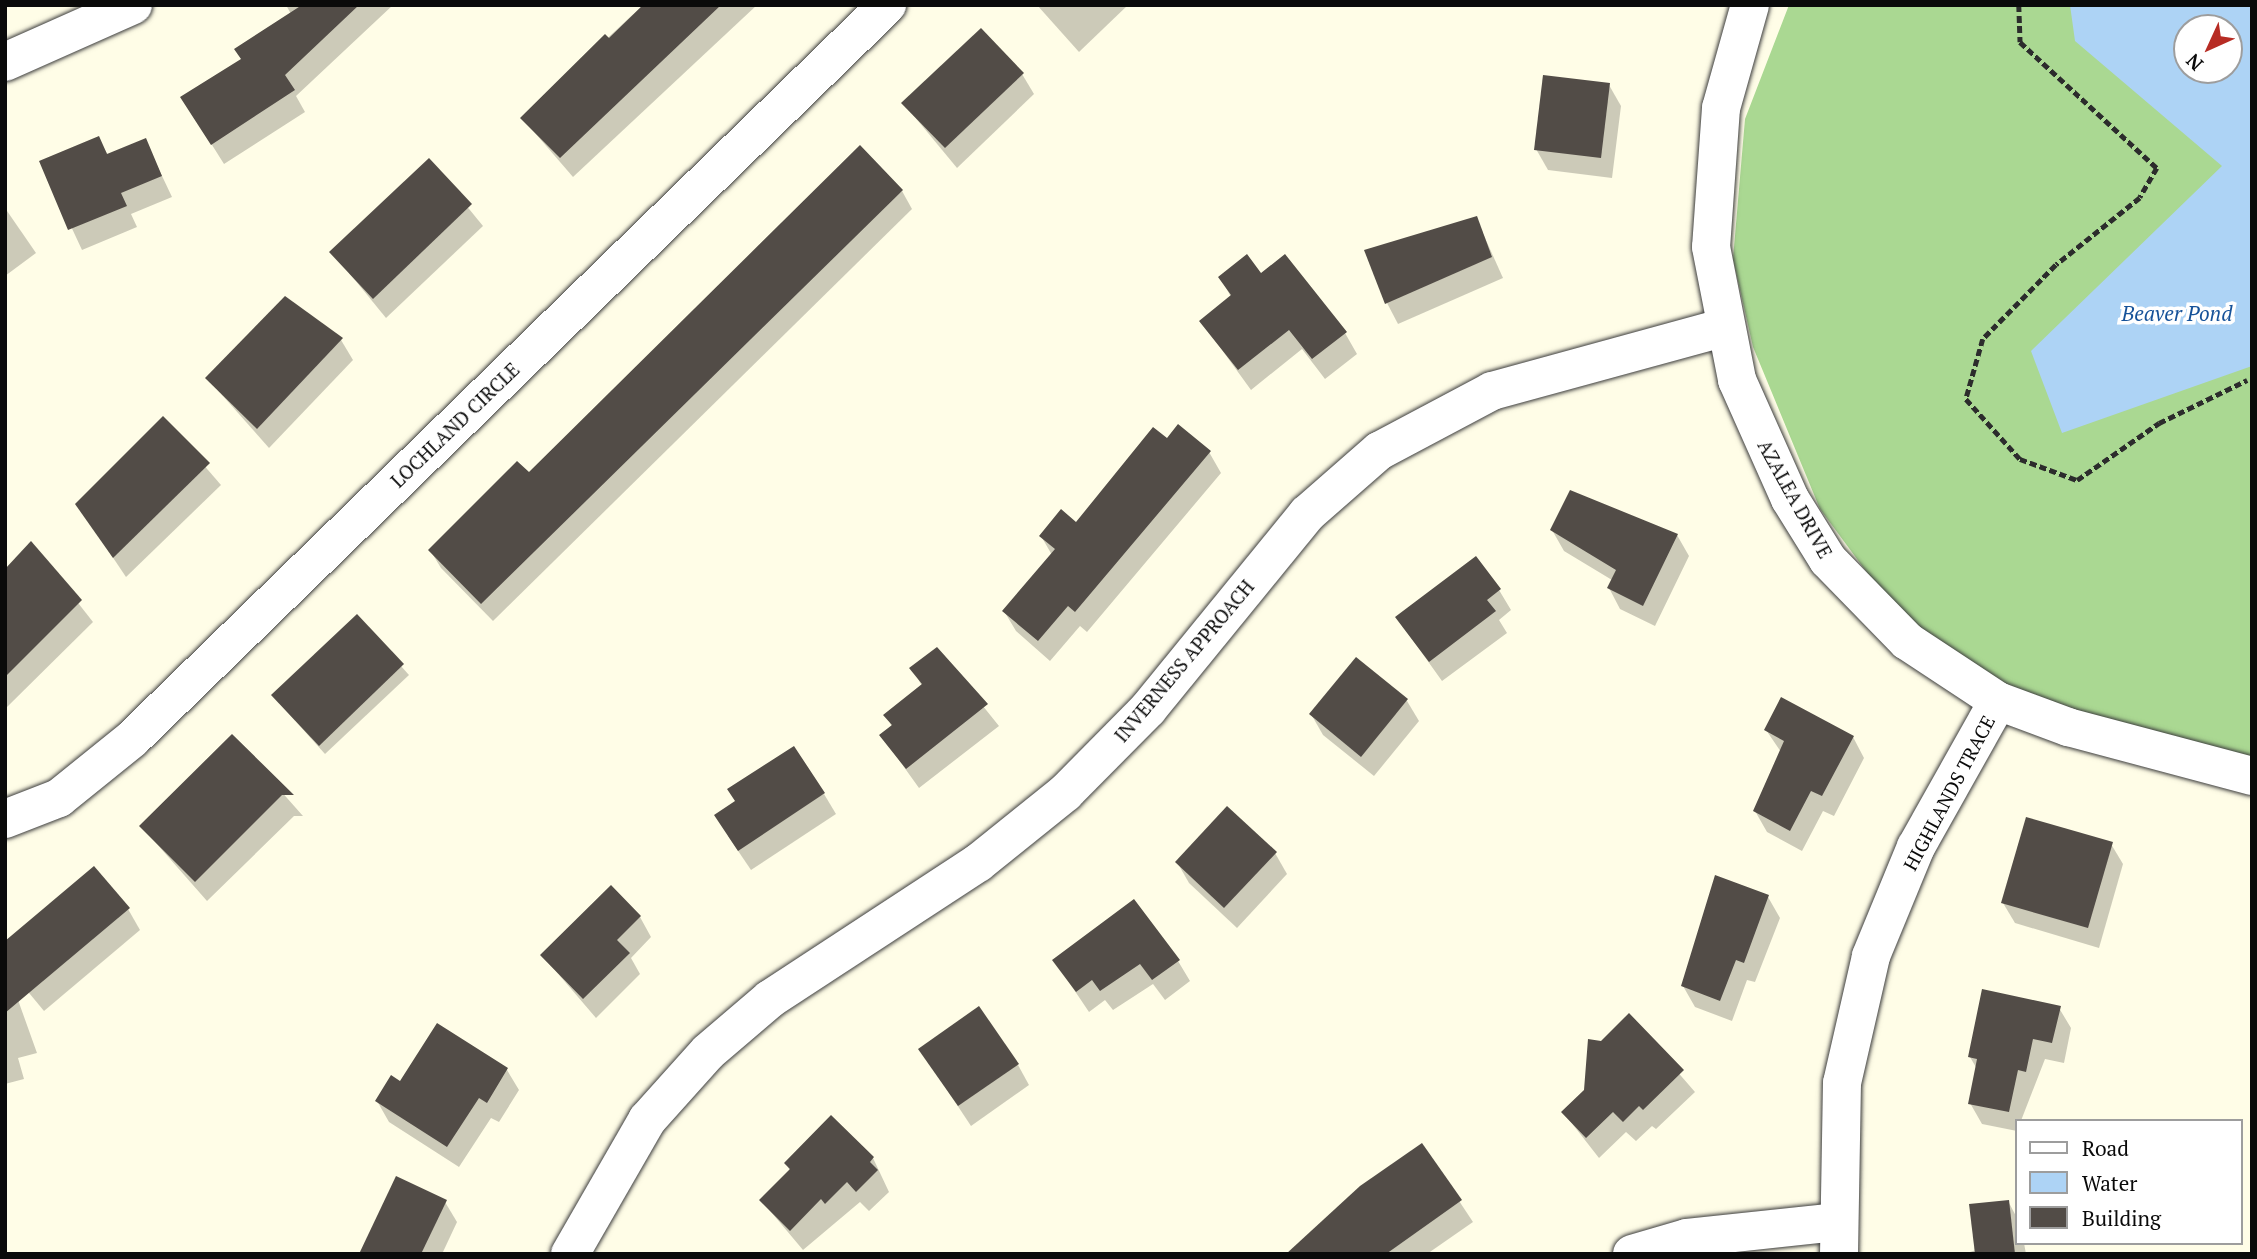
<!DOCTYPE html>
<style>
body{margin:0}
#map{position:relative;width:2257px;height:1259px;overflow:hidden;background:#fffde7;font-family:"PT Serif",serif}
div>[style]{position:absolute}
.forest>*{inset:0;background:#aad892}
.water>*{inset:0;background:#add3f5}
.shadow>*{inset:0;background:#0003}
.building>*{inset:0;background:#524c47}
.path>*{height:4.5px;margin-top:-2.25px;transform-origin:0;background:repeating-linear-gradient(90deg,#2c2c2c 0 7px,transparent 0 10.5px)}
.roads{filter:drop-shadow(0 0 2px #3d3d3d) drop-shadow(0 0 2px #3d3d3d)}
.minor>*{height:38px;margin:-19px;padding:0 19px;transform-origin:19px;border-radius:19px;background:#fff}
span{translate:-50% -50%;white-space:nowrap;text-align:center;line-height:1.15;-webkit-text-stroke:7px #fff;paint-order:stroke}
.street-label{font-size:19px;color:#0a0a0a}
.water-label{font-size:21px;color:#165299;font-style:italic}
.frame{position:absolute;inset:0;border:7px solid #0a0a0a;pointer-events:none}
.legend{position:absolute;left:2015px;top:1119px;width:228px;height:126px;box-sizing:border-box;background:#fff;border:2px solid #9d9d9d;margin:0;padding:9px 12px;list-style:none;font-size:21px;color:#0a0a0a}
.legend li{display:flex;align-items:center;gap:14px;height:35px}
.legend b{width:35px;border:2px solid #9d9d9d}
.north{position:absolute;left:2173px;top:14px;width:70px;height:70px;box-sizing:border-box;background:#fff;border:2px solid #9d9d9d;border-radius:50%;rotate:225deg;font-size:19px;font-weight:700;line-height:28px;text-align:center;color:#0a0a0a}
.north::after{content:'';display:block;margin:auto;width:24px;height:32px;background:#b72c24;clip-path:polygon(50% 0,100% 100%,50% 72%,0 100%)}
</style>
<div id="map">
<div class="forest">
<i style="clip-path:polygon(evenodd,1789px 5px,2252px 5px,2252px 763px,2073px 723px,1914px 636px,1820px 509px,1753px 347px,1733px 259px,1745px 119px,1789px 5px,2187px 28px,2229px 28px,2229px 70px,2187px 70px,2187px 28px)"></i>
</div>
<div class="water">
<i style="clip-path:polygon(evenodd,2070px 5px,2252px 5px,2252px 366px,2062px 433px,2031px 351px,2222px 166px,2075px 41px,2070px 5px,2187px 28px,2229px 28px,2229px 70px,2187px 70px,2187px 28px)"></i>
</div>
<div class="shadow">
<i style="clip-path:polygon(286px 5px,393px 5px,296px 96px,305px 112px,224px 164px,195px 118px,291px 14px)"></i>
<i style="clip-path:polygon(643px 5px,757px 5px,573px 177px,522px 118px)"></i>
<i style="clip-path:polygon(1037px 5px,1128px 5px,1079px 52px)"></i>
<i style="clip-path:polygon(1022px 74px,1034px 94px,957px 168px,904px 104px)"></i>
<i style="clip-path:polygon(1609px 85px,1621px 106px,1612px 178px,1548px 170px,1536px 149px)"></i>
<i style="clip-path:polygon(98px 138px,108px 155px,145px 140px,172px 197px,131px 214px,137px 227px,82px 250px,41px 162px)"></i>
<i style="clip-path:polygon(429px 160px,483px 226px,386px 318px,332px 252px)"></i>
<i style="clip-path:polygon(902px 191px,912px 209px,493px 621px,441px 568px,430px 550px)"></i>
<i style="clip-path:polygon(5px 208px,36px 253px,5px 276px)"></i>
<i style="clip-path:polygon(1476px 218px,1503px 278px,1398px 324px,1387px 303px)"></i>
<i style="clip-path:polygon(1261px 275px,1345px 333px,1357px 354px,1325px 379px,1302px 349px,1251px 390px,1201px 321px,1231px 297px,1220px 277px)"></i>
<i style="clip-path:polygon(341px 340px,353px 360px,269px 448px,207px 378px)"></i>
<i style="clip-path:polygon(163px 418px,221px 485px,126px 577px,77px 504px)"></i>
<i style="clip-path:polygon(1168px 440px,1209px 452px,1221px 473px,1087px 632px,1080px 626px,1050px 661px,1016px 631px,1004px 611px,1052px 555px,1041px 536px,1076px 524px)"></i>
<i style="clip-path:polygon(1552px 530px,1677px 535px,1689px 556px,1655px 626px,1620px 609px,1609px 588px,1612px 580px,1564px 551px)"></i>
<i style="clip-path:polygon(31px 543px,93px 622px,5px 709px,5px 572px)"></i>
<i style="clip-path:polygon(1499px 590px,1511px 610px,1499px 620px,1507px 633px,1442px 681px,1397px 618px)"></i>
<i style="clip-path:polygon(357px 617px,409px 675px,325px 754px,273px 696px)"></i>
<i style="clip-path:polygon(937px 649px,999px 726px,919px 788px,881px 735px,892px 727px,886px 715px,922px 686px,912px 668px)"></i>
<i style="clip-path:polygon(1407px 701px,1419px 721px,1374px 776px,1323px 735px,1311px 714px)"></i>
<i style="clip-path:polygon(1766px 730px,1853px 737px,1864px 758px,1834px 816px,1823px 811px,1802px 851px,1767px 832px,1755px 811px,1781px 752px)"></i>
<i style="clip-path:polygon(232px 736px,303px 816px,294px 816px,207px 901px,141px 826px)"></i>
<i style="clip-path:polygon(824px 794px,836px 814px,751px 870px,728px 836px)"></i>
<i style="clip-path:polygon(2111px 844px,2123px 864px,2099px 948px,2015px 923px,2003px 903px)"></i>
<i style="clip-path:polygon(1275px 853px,1287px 874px,1237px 928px,1189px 883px,1177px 862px)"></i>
<i style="clip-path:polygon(1716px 877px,1768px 897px,1780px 918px,1755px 982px,1747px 980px,1732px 1021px,1695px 1007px,1683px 986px)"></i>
<i style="clip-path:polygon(128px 909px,140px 930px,44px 1011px,10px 970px)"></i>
<i style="clip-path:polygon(640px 917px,651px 937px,631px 958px,640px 974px,596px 1018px,542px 955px)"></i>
<i style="clip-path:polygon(1054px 960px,1178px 961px,1190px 981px,1165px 1000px,1153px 984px,1113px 1010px,1105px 1000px,1089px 1012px)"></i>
<i style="clip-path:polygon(13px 986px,37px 1053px,18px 1058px,24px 1079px,5px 1084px,5px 989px)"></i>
<i style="clip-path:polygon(2059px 1008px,2071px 1028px,2064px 1063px,2045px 1059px,2017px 1131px,1982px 1124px,1970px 1103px,1977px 1069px,1970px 1057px)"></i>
<i style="clip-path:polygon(1629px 1016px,1695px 1092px,1656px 1129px,1652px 1126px,1636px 1141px,1626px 1132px,1599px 1158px,1563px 1112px,1586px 1091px,1602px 1042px)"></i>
<i style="clip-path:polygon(920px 1049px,1018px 1065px,1029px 1085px,971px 1126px)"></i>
<i style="clip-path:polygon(507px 1070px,519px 1090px,499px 1122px,491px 1118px,459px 1167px,389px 1122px,377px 1101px,401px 1083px)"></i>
<i style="clip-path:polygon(1422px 1145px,1473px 1222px,1427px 1254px,1308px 1254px)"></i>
<i style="clip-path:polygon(873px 1158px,889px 1192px,869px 1211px,860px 1202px,803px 1250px,761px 1200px,790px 1171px,786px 1163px)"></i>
<i style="clip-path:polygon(2008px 1201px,2017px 1218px,2017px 1243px,2024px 1243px,2026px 1254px,1964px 1254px,1976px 1250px)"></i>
<i style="clip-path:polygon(445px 1202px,457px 1222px,442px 1254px,361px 1254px)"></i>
</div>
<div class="building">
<i style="clip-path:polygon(302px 5px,359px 5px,285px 75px,295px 90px,211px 145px,180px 97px,241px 59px,234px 49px)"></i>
<i style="clip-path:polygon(643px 5px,721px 5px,560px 158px,520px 118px,605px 34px,609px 38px)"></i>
<i style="clip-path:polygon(981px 28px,1024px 73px,945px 148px,901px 103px)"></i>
<i style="clip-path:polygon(1543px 75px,1610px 83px,1601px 158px,1534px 150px)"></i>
<i style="clip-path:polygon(99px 136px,107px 154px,146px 138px,162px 176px,121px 193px,127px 206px,68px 230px,39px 161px)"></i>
<i style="clip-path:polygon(860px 145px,903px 190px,481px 604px,428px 550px,517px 461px,529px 472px)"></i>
<i style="clip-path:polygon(429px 158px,472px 204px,373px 299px,329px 252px)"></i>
<i style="clip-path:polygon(1477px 216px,1492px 257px,1385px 304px,1364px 250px)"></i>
<i style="clip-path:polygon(1247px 254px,1261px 273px,1285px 254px,1347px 332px,1312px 359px,1289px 330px,1238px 370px,1199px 321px,1231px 295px,1218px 277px)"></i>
<i style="clip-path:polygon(285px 296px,343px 338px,257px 429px,205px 378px)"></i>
<i style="clip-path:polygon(163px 416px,210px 463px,113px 558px,75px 504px)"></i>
<i style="clip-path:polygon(1178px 424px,1211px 451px,1075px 612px,1068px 606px,1038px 641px,1002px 611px,1055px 549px,1039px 536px,1061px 509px,1076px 522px,1153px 427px,1167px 438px)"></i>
<i style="clip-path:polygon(1570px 490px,1678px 534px,1643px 606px,1607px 588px,1616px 570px,1550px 530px)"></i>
<i style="clip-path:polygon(31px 541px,82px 600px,5px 677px,5px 569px)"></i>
<i style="clip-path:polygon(1476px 556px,1501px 589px,1487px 600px,1496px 611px,1429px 662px,1395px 617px)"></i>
<i style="clip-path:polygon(357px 614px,404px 664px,319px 746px,271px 695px)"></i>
<i style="clip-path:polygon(937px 647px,988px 704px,906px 769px,879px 735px,892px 725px,883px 715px,922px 684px,909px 668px)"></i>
<i style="clip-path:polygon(1356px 657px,1408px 699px,1361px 757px,1309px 714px)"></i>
<i style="clip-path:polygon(1781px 697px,1854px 736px,1822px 796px,1811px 791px,1790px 831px,1753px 811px,1784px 741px,1764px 730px)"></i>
<i style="clip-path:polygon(232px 734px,294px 795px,282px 795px,195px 882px,139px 826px)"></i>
<i style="clip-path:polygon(794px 746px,825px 793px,738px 851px,714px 815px,735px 801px,727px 789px)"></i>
<i style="clip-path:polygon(1227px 806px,1277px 852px,1224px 908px,1175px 862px)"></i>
<i style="clip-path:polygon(2026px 817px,2113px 842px,2088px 928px,2001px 903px)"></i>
<i style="clip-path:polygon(94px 866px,130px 908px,5px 1013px,5px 941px)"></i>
<i style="clip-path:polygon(1715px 875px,1769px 895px,1744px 963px,1736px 960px,1720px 1001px,1681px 986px)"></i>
<i style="clip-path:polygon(611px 885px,641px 916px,617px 940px,630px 953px,583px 999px,540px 955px)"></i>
<i style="clip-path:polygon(1134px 899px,1180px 960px,1152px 980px,1140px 964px,1100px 991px,1092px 980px,1076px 992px,1052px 960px)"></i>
<i style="clip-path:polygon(1982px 989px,2061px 1006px,2052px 1043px,2033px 1039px,2026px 1072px,2018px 1070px,2009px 1112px,1968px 1104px,1977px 1059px,1968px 1057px)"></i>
<i style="clip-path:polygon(979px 1006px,1019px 1064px,958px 1106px,918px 1049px)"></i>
<i style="clip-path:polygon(1629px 1013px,1684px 1070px,1643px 1110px,1639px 1106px,1623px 1122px,1613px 1112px,1586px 1138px,1561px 1112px,1584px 1090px,1588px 1039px,1601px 1041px)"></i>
<i style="clip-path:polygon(437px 1023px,508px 1068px,487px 1103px,479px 1098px,447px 1147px,375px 1101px,391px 1075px,400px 1081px)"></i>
<i style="clip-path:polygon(831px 1115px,874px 1157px,870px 1162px,878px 1170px,856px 1192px,847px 1182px,825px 1204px,821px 1199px,790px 1231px,759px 1200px,790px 1169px,784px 1163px)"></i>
<i style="clip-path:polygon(1422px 1143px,1462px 1200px,1386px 1254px,1286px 1254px,1360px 1186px)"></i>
<i style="clip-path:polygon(396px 1176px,447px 1200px,421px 1254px,359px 1254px)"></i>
<i style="clip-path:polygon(2009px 1200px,2015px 1254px,1975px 1254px,1969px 1204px)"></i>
</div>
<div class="path">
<i style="left:2019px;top:5px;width:37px;rotate:88deg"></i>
<i style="left:2020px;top:42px;width:186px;rotate:42.6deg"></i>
<i style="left:2157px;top:168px;width:34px;rotate:120deg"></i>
<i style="left:2140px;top:198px;width:107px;rotate:141.4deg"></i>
<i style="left:2056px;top:265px;width:104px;rotate:134.6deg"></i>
<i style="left:1983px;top:339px;width:62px;rotate:105.8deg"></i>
<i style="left:1966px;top:399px;width:81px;rotate:48deg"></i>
<i style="left:2020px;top:459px;width:61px;rotate:20.2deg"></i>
<i style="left:2077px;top:480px;width:100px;rotate:-34.8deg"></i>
<i style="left:2159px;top:423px;width:98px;rotate:-26deg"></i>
</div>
<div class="roads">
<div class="minor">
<i style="left:1750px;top:5px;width:107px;rotate:105.7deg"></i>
<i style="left:1721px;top:108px;width:139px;rotate:94.1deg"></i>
<i style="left:1711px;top:247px;width:136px;rotate:78.9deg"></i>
<i style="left:1737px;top:380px;width:130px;rotate:66deg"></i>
<i style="left:1790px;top:499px;width:72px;rotate:58.1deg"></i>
<i style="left:1828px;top:560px;width:113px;rotate:45.7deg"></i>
<i style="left:1907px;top:641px;width:109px;rotate:33.4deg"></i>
<i style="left:1998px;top:701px;width:75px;rotate:20.4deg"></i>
<i style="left:2068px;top:727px;width:190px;rotate:14.9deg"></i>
<i style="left:5px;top:62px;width:140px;rotate:-24deg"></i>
<i style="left:5px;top:819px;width:58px;rotate:-21.3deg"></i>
<i style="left:59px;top:798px;width:94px;rotate:-38.9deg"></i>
<i style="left:132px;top:739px;width:1053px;rotate:-44.19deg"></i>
<i style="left:570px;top:1254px;width:155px;rotate:-60.1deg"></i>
<i style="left:647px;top:1120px;width:91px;rotate:-48.1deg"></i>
<i style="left:708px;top:1052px;width:82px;rotate:-40.5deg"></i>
<i style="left:770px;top:999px;width:249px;rotate:-33.2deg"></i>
<i style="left:978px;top:863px;width:112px;rotate:-38.8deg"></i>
<i style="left:1065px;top:793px;width:118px;rotate:-45.3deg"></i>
<i style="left:1148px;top:709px;width:252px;rotate:-50.8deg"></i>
<i style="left:1307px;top:514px;width:96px;rotate:-41.2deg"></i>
<i style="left:1379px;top:451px;width:128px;rotate:-28deg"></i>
<i style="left:1492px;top:391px;width:238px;rotate:-15.3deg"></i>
<i style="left:1632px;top:1254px;width:57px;rotate:-16.2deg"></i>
<i style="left:1687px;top:1238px;width:150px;rotate:-6.1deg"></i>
<i style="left:1839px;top:1254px;width:171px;rotate:-89deg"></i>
<i style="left:1842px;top:1083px;width:130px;rotate:-77.1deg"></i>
<i style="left:1871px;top:956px;width:118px;rotate:-67.6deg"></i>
<i style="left:1916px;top:847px;width:167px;rotate:-60.7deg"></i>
</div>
</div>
<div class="street-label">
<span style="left:455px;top:425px;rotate:-44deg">LOCHLAND CIRCLE</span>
<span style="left:1795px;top:499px;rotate:61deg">AZALEA DRIVE</span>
<span style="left:1184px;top:661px;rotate:-50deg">INVERNESS APPROACH</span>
<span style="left:1949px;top:793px;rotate:-62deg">HIGHLANDS TRACE</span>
</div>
<div class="water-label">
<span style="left:2177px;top:313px">Beaver Pond</span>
</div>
<div class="frame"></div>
<ul class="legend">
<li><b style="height:9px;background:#fff"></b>Road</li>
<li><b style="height:19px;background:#add3f5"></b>Water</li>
<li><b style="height:19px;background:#524c47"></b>Building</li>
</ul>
<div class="north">N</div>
</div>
